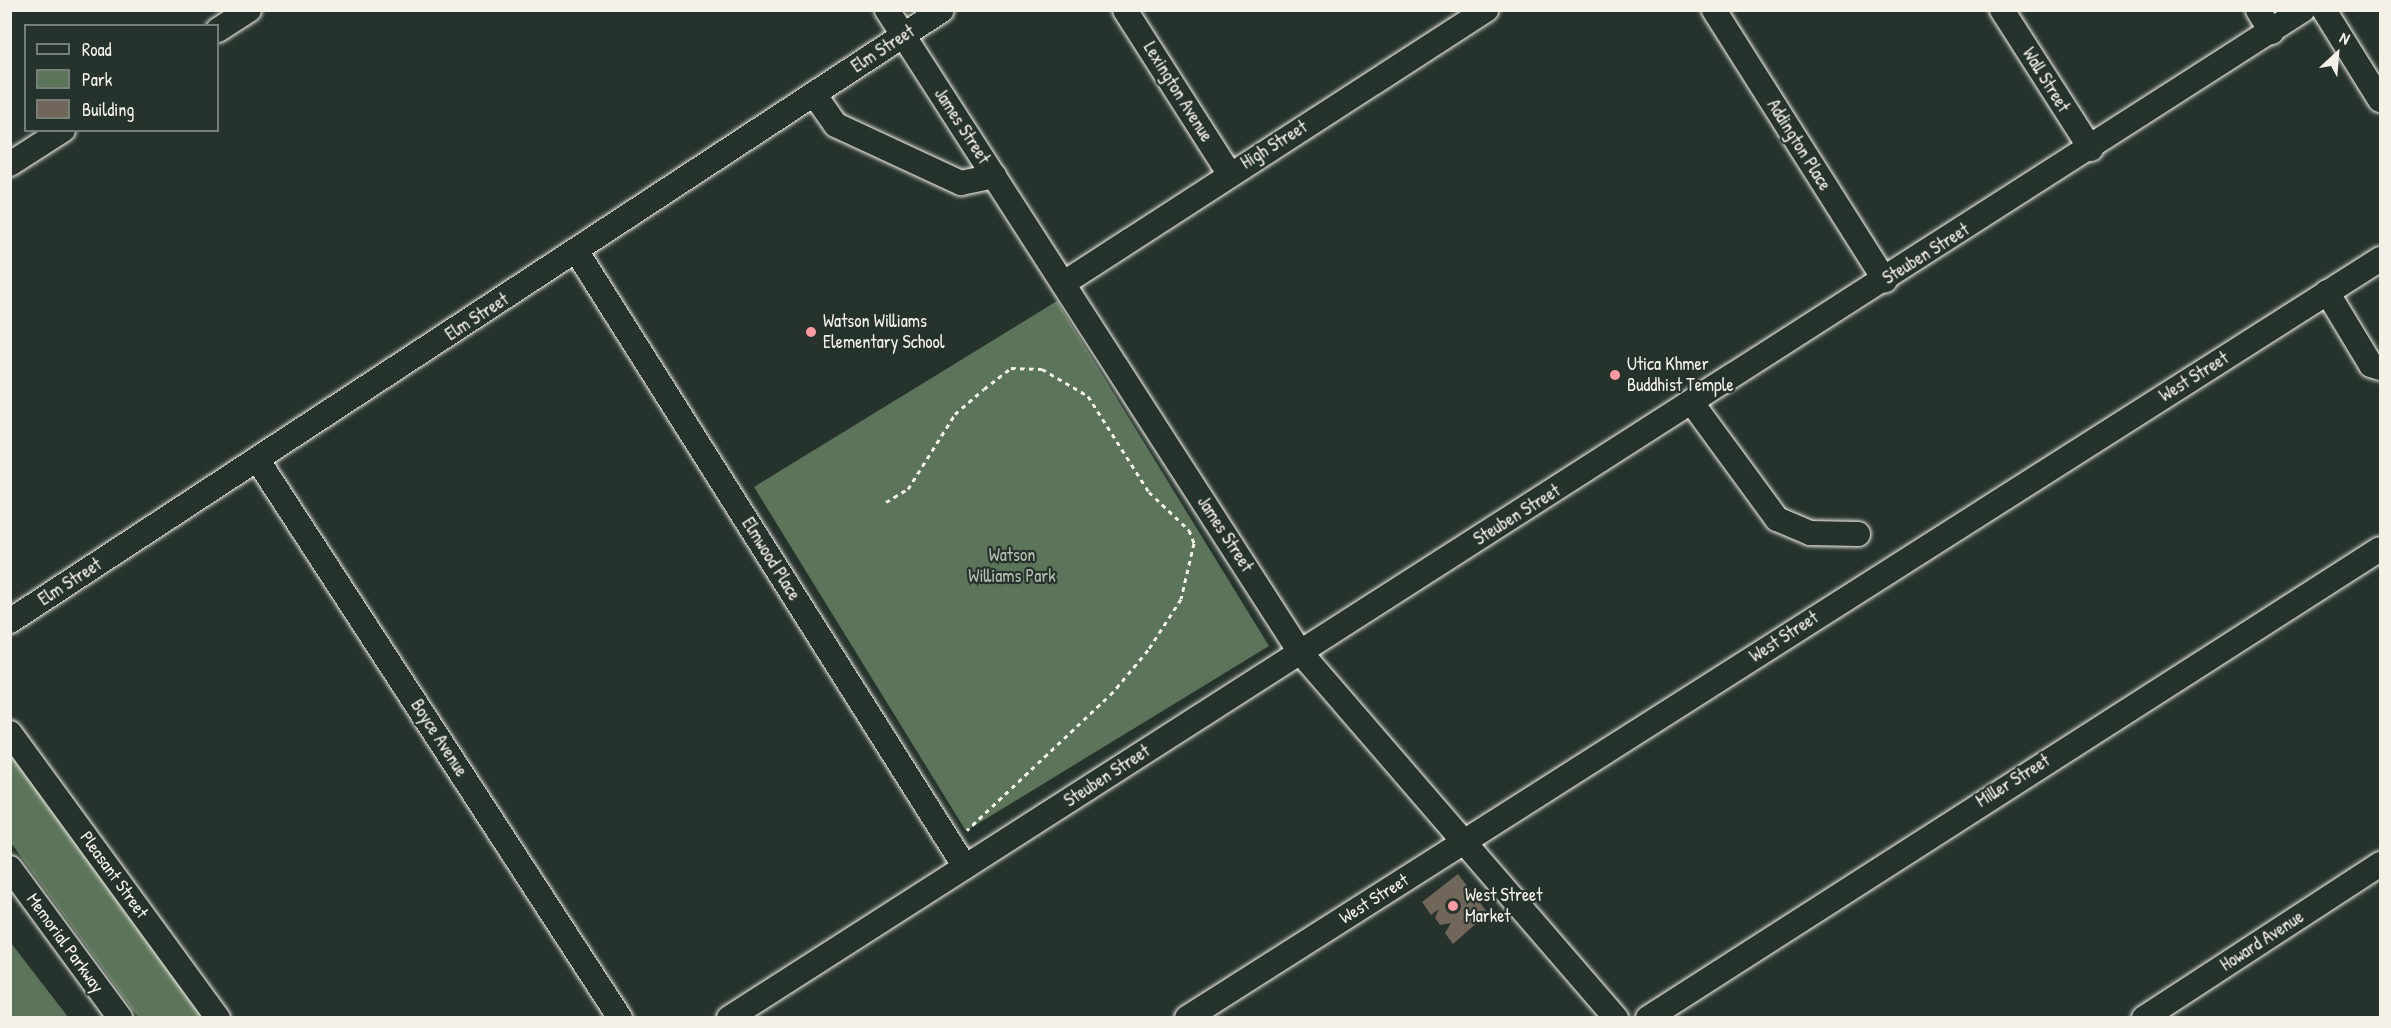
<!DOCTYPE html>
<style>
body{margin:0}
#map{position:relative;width:2391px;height:1028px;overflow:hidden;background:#26332d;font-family:"Patrick Hand",sans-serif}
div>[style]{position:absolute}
.green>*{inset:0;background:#5c7459}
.building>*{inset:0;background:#71665a}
.path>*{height:3px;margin-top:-1.5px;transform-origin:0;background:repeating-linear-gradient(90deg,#f4f1e8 0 4.5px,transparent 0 9px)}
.roads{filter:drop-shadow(0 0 2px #f4f1e8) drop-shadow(0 0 2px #f4f1e8)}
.minor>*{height:24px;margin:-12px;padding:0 12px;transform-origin:12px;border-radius:12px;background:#26332d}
.dots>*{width:16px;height:16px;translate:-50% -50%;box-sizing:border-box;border:3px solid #26332d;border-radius:50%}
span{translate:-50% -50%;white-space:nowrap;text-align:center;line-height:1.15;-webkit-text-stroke:4.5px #26332d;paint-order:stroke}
.street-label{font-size:18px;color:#f4f1e8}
.poi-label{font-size:18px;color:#f4f1e8}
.left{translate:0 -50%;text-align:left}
.park-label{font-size:18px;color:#b7bfaf}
.frame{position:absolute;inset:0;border:12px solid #f4f1e8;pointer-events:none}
.legend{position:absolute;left:24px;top:24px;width:195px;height:108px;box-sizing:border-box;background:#26332d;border:2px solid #787f78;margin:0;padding:8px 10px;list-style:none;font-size:18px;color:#f4f1e8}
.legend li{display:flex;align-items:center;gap:12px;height:30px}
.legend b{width:30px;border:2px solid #787f78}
.north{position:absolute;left:2307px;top:24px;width:60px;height:60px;-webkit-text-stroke:4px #26332d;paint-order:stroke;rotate:26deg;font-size:16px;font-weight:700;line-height:24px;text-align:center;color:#f4f1e8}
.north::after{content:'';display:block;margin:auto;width:21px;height:27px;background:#f4f1e8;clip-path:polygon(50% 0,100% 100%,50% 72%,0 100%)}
</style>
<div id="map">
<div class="green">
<i style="clip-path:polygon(1057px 301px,1269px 646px,966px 831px,754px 487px)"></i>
<i style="clip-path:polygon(10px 749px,209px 1017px,138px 1017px,11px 843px)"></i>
<i style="clip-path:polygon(10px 943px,11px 943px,68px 1017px,11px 1017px)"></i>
</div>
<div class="building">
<i style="clip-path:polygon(1458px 874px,1488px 913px,1453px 944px,1445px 933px,1451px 923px,1440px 925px,1435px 918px,1439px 909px,1431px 915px,1422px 902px)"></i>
</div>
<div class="path">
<i style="left:886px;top:502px;width:26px;rotate:-31deg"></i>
<i style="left:908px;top:489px;width:89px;rotate:-57.9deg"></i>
<i style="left:955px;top:414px;width:38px;rotate:-41deg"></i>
<i style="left:984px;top:389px;width:34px;rotate:-38deg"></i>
<i style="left:1011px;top:368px;width:31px;rotate:2deg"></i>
<i style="left:1042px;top:369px;width:53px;rotate:30.4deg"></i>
<i style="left:1088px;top:396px;width:114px;rotate:57.6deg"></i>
<i style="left:1149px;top:492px;width:55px;rotate:43.5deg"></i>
<i style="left:1189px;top:530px;width:14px;rotate:69deg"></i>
<i style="left:1194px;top:543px;width:57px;rotate:103.1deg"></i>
<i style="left:1181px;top:599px;width:61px;rotate:122.9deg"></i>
<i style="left:1148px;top:650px;width:55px;rotate:129.8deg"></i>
<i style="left:1113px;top:692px;width:201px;rotate:136.6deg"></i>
</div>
<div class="roads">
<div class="minor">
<i style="left:887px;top:10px;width:763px;rotate:57.25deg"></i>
<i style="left:1300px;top:652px;width:484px;rotate:49.2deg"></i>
<i style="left:1125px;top:10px;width:193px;rotate:57.5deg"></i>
<i style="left:1714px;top:10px;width:320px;rotate:57.7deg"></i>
<i style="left:2002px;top:10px;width:165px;rotate:57.4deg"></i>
<i style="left:2258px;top:10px;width:26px;rotate:59deg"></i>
<i style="left:2324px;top:10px;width:106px;rotate:58.1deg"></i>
<i style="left:218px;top:30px;width:37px;rotate:-33deg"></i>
<i style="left:814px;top:94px;width:38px;rotate:55deg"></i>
<i style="left:836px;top:125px;width:138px;rotate:24.9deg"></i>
<i style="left:961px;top:183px;width:34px;rotate:-12deg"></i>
<i style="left:10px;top:164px;width:63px;rotate:-32.7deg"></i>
<i style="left:577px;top:252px;width:727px;rotate:57.75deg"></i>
<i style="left:1064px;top:283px;width:503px;rotate:-32.9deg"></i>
<i style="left:2327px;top:292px;width:85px;rotate:58.9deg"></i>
<i style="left:2371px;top:365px;width:9px;rotate:18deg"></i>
<i style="left:1692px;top:403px;width:144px;rotate:53.8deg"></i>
<i style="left:1777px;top:519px;width:36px;rotate:23deg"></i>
<i style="left:1810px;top:533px;width:48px;rotate:1.2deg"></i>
<i style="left:257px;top:459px;width:667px;rotate:57deg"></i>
<i style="left:10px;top:621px;width:1114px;rotate:-33.25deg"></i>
<i style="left:10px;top:733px;width:353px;rotate:53.9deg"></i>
<i style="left:10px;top:868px;width:186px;rotate:53.7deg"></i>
<i style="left:729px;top:1018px;width:1869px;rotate:-32.64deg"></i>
<i style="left:1187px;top:1018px;width:1414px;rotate:-32.46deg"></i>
<i style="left:1648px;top:1018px;width:869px;rotate:-32.65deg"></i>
<i style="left:2144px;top:1018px;width:282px;rotate:-33.1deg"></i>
</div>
</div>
<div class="dots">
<i style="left:811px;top:332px;background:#ff9aa2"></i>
<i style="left:1615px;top:375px;background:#ff9aa2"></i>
<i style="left:1453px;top:906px;background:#ff9aa2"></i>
</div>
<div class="street-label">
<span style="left:883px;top:49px;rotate:-33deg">Elm Street</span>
<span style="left:2046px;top:80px;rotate:58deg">Wall Street</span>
<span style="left:1178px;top:92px;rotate:58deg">Lexington Avenue</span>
<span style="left:962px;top:126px;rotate:57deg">James Street</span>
<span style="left:1274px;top:145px;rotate:-32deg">High Street</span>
<span style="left:1799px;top:145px;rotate:58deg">Addington Place</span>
<span style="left:1926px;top:254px;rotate:-32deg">Steuben Street</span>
<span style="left:477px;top:317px;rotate:-33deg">Elm Street</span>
<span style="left:2194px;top:377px;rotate:-32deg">West Street</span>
<span style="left:1517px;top:515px;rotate:-32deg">Steuben Street</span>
<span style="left:1225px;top:534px;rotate:57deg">James Street</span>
<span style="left:771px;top:559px;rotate:58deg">Elmwood Place</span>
<span style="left:70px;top:582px;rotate:-33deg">Elm Street</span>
<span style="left:1784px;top:637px;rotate:-33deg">West Street</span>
<span style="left:439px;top:738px;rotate:57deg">Boyce Avenue</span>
<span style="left:1107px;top:776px;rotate:-33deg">Steuben Street</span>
<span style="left:2013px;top:781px;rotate:-32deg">Miller Street</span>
<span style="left:114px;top:875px;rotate:54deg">Pleasant Street</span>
<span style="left:1374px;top:899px;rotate:-32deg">West Street</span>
<span style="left:2262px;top:941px;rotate:-33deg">Howard Avenue</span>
<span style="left:65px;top:943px;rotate:54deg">Memorial Parkway</span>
</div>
<div class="poi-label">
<span class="left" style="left:823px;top:332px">Watson Williams<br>Elementary School</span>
<span class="left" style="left:1627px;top:375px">Utica Khmer<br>Buddhist Temple</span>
<span class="left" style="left:1465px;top:906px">West Street<br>Market</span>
</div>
<div class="park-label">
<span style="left:1012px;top:566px">Watson<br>Williams Park</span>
</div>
<div class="frame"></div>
<ul class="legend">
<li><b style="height:8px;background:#26332d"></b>Road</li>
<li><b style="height:16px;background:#5c7459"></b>Park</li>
<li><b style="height:16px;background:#71665a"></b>Building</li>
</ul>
<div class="north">N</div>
</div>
